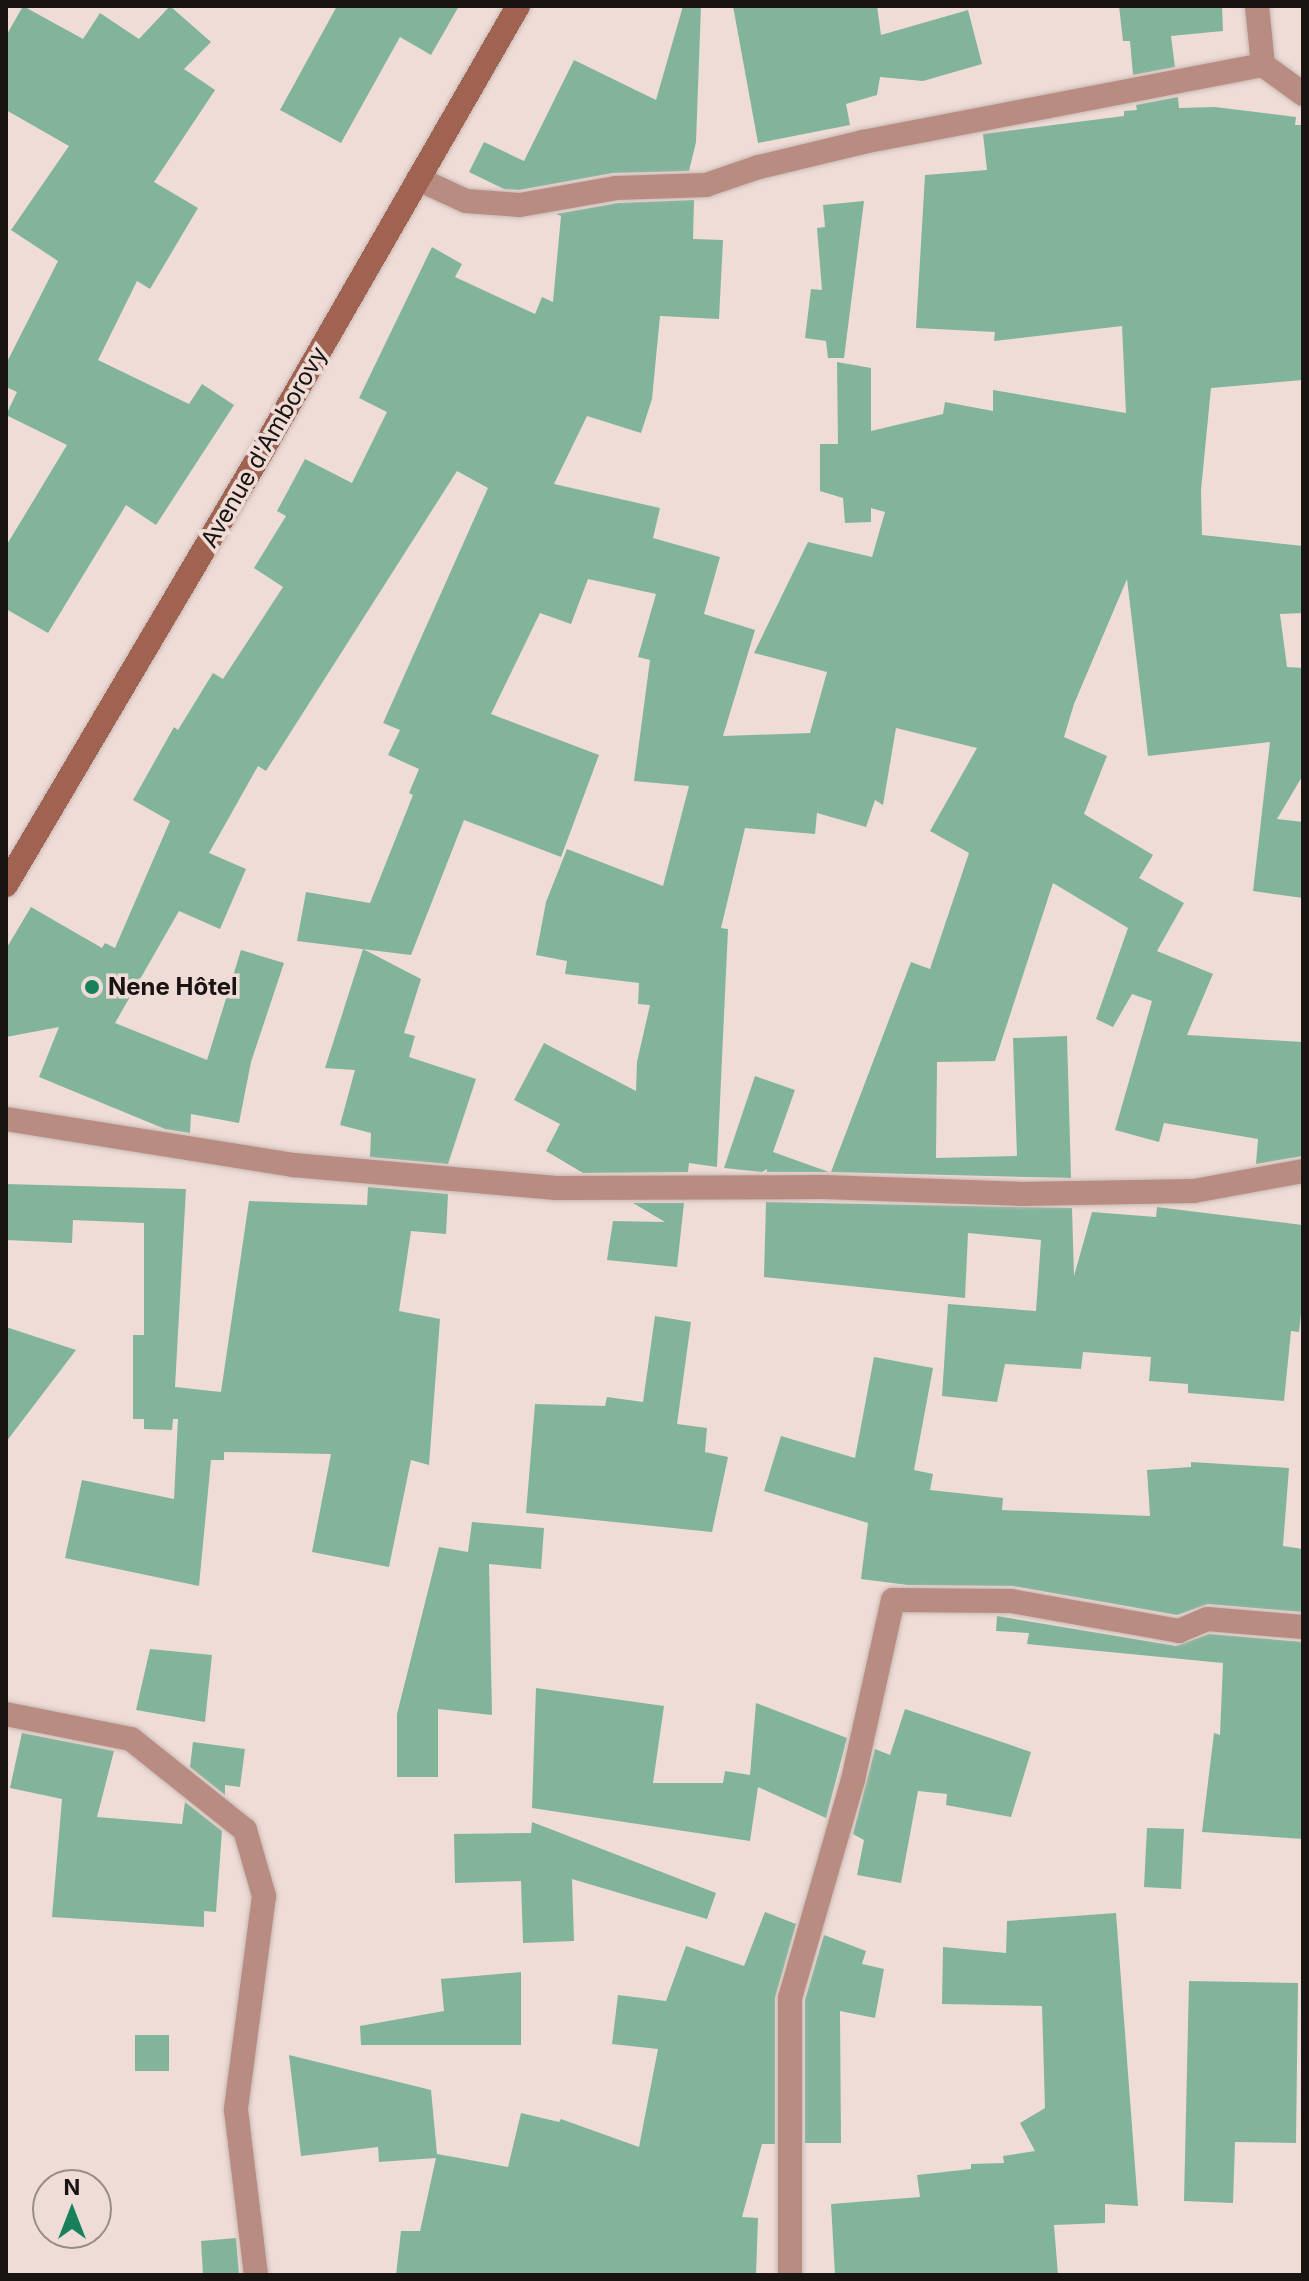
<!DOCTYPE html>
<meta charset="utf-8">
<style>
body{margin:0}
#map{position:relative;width:1309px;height:2281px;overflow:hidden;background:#efdcd7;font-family:Inter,sans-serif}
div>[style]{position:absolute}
.building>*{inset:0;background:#82b49c}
.roads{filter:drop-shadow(0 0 2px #c8b8b3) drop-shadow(0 0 2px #c8b8b3)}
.street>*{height:24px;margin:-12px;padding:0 12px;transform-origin:12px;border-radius:12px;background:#b88c80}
.secondary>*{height:24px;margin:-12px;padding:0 12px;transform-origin:12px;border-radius:12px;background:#a06352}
.dots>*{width:22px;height:22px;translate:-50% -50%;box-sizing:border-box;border:4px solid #efdcd7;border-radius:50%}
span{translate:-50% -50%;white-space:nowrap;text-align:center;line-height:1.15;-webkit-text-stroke:7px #efdcd7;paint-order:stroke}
.street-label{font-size:24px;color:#191311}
.poi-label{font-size:24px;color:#191311;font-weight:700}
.left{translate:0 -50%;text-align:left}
.frame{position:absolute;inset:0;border:8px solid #191311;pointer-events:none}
.north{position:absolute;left:32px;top:2169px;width:80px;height:80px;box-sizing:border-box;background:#efdcd7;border:2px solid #998c88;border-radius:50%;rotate:0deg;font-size:22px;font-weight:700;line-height:32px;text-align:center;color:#191311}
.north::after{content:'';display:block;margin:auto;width:28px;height:36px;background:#18805b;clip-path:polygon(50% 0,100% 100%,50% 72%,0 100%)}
</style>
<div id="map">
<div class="building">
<i style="clip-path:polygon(23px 6px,83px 39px,100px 13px,139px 39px,170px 6px,211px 42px,184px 69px,215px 90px,154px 182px,198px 208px,150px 289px,137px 281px,98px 360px,189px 404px,202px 384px,234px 405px,156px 525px,126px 505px,48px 633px,6px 609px,6px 546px,67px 445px,6px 415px,17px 392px,6px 387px,6px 364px,58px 261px,11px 230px,69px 146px,6px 110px,6px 36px)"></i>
<i style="clip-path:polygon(337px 6px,459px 6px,431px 55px,400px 37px,341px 143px,280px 110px)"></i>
<i style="clip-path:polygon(683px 6px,701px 6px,696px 142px,689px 171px,613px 173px,519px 190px,504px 189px,469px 172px,484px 142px,524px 161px,574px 60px,656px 100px)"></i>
<i style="clip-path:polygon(733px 6px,877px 6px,881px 35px,968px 10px,982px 64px,923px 81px,880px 77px,877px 95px,846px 104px,850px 125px,758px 143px)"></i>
<i style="clip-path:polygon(1119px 6px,1222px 6px,1223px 31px,1171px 36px,1175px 67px,1133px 75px,1130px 41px,1123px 41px)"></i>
<i style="clip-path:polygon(1178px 97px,1179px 108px,1215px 107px,1296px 117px,1295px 125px,1303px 125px,1303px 380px,1211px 388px,1201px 490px,1202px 535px,1303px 546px,1303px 613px,1280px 614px,1287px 667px,1303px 668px,1303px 775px,1277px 819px,1303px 822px,1303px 898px,1253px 891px,1270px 742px,1148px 756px,1127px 579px,1074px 704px,1064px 737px,1107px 756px,1084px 814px,1153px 855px,1139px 878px,1184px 903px,1157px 951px,1213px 974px,1187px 1035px,1303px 1042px,1303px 1156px,1256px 1164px,1258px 1139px,1164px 1123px,1159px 1142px,1115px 1130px,1152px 1001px,1132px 994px,1113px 1027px,1096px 1019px,1128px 928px,1053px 883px,995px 1061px,937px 1062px,936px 1158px,1017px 1156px,1013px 1038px,1067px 1036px,1071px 1178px,831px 1172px,911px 962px,930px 969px,969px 853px,930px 831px,977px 748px,896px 728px,883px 805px,875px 800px,866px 827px,817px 813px,815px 834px,745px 828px,721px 928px,728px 929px,717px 1167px,689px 1163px,688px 1172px,583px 1173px,546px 1151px,560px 1124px,514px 1100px,544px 1043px,636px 1091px,637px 1062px,650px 1005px,638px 1004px,639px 983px,565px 974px,567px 961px,536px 955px,546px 902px,567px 849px,663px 886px,689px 786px,634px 781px,650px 660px,638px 657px,656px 594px,588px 579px,571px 624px,540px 613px,491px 714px,599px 755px,561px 857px,464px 820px,411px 955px,297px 941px,306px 892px,370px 903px,413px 795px,409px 793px,419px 769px,388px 755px,400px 730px,383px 723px,488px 488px,457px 471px,266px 771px,258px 766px,209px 853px,246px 869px,220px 929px,179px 911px,115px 1023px,207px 1060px,241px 950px,284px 963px,251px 1062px,239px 1123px,191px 1114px,190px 1133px,165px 1129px,39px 1077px,59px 1027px,6px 1037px,6px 949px,31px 907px,102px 948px,105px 943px,115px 948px,170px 821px,133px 800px,174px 727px,178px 730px,213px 673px,223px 679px,283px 587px,254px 568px,286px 516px,277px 511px,305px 459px,352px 483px,387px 412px,359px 398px,432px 247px,462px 264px,455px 277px,535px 314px,542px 297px,553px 302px,561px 216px,556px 214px,618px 203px,694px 200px,693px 239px,723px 240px,719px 319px,660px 316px,652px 399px,641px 433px,587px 416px,554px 484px,660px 508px,653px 538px,720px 557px,704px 614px,755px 630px,723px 736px,810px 733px,827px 672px,754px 653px,808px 542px,872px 557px,885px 512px,871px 508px,871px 522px,845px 523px,843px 498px,820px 491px,820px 444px,838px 444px,837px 362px,871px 368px,871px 431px,943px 414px,945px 402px,993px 411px,993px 390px,1126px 413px,1122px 326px,994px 341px,995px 332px,916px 328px,925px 175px,987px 170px,983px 134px,1124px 116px,1124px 111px,1137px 110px,1136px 105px)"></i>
<i style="clip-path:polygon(864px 201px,844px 358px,828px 358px,826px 341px,805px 338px,811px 289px,822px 290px,817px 228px,825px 227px,823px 205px)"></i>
<i style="clip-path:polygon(363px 949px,421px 979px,404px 1033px,415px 1036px,409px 1057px,476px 1079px,448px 1164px,370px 1157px,371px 1133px,340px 1125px,355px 1070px,325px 1068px)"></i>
<i style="clip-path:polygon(755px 1076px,795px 1090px,773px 1152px,829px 1172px,767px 1172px,767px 1169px,762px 1172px,724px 1168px)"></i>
<i style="clip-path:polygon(6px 1184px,186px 1189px,175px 1387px,221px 1392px,249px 1201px,367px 1205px,368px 1187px,448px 1194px,446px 1234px,411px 1231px,399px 1311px,440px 1319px,429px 1465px,411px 1460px,389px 1567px,312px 1552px,331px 1454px,224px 1452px,224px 1460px,211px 1460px,199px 1586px,65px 1558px,82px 1480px,174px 1499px,178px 1419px,173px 1419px,172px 1430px,144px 1429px,144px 1419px,133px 1419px,133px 1335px,144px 1335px,144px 1223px,73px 1220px,72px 1243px,6px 1240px)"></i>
<i style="clip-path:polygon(766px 1202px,1072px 1208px,1074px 1276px,1092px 1212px,1156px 1217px,1157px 1207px,1303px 1225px,1303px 1295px,1299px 1332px,1291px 1331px,1284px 1401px,1188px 1393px,1188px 1384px,1149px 1381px,1151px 1357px,1083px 1352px,1081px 1369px,1005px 1364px,997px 1402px,942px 1396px,948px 1304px,1036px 1311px,1041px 1240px,968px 1233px,965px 1298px,764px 1277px)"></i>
<i style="clip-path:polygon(633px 1203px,684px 1203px,677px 1267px,607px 1260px,613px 1221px,665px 1222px)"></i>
<i style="clip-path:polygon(655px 1316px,691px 1322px,677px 1424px,707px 1428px,705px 1452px,728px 1457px,712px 1532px,526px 1513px,535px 1404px,605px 1406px,607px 1397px,643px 1402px)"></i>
<i style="clip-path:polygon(6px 1327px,76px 1350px,6px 1442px)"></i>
<i style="clip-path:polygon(874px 1357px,933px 1368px,914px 1470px,933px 1474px,930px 1490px,1003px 1498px,1002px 1510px,1150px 1516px,1147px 1470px,1191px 1467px,1191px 1462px,1289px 1468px,1283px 1546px,1303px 1549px,1303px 1612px,1208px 1604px,1177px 1615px,1013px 1586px,908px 1585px,861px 1579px,868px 1523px,764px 1491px,781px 1436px,855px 1458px)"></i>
<i style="clip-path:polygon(472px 1522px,544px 1528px,541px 1569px,489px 1564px,492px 1715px,438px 1709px,438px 1777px,397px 1777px,397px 1714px,439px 1547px,468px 1552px)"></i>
<i style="clip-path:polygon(997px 1616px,1176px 1646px,1209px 1634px,1303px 1642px,1303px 1839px,1202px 1832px,1214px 1733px,1220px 1735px,1223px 1663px,1027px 1644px,1029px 1633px,996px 1631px)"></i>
<i style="clip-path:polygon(150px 1649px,212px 1655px,205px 1722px,136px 1710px)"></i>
<i style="clip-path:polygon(536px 1688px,664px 1706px,653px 1783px,723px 1783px,725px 1771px,750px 1775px,756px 1703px,847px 1738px,826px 1818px,758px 1787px,750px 1841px,532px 1808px)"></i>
<i style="clip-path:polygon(905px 1709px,1031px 1752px,1011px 1817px,946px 1805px,947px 1794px,918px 1791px,901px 1883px,857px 1875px,864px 1840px,853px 1834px,875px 1749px,890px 1755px)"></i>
<i style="clip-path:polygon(22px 1733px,114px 1751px,97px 1817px,182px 1824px,185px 1802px,222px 1831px,216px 1912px,204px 1911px,204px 1927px,52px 1917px,62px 1799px,10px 1788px)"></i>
<i style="clip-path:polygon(193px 1742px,245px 1749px,240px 1787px,225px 1785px,225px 1795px,190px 1767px)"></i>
<i style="clip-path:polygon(532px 1822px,716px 1893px,707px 1919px,572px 1879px,574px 1941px,523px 1943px,521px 1881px,455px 1883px,454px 1834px,531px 1833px)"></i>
<i style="clip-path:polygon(1147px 1828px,1184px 1829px,1181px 1889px,1144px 1887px)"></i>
<i style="clip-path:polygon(765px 1912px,796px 1924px,775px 1998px,775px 2144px,762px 2144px,742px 2217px,758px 2218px,756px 2275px,396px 2275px,401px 2231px,420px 2231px,436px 2158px,379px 2162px,378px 2147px,301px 2156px,289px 2055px,431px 2090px,437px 2154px,508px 2167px,521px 2113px,559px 2122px,561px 2119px,639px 2147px,658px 2049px,612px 2044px,618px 1995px,666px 2001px,686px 1946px,744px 1966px)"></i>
<i style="clip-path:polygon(1116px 1913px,1138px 2206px,1105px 2204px,1105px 2223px,1054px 2225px,1058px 2275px,835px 2275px,831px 2204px,920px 2197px,917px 2175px,971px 2169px,971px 2164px,1004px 2163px,1003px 2156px,1035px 2151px,1020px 2123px,1045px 2108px,1042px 2006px,942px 2004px,943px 1947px,1006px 1953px,1007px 1921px)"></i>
<i style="clip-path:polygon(824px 1935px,866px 1951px,862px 1964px,884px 1969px,875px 2018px,840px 2011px,841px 2143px,805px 2143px,805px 2000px)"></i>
<i style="clip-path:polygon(521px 1972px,521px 2045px,361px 2045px,360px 2026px,444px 2011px,441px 1979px)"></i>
<i style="clip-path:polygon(1189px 1981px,1298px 1983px,1296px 2143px,1235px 2142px,1233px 2203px,1184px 2201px)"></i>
<i style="clip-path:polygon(135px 2035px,169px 2035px,169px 2071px,135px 2071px)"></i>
<i style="clip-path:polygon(236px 2238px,239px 2275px,203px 2275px,201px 2241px)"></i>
</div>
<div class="roads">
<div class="street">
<i style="left:1257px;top:6px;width:59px;rotate:84.2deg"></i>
<i style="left:1263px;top:65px;width:49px;rotate:35.9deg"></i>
<i style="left:418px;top:179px;width:53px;rotate:24.6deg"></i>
<i style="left:466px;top:201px;width:54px;rotate:4.2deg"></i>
<i style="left:520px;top:205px;width:97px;rotate:-10deg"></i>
<i style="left:616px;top:188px;width:90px;rotate:-1.9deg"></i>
<i style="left:706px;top:185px;width:56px;rotate:-18.8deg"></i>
<i style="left:759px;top:167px;width:107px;rotate:-13.5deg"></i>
<i style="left:863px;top:142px;width:407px;rotate:-10.9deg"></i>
<i style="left:6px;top:1119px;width:291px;rotate:9.1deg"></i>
<i style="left:293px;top:1165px;width:264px;rotate:5deg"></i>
<i style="left:556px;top:1188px;width:267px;rotate:-0.2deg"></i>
<i style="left:823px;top:1187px;width:196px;rotate:2deg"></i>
<i style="left:1019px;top:1194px;width:175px;rotate:-1deg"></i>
<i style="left:1194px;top:1191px;width:111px;rotate:-10.4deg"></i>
<i style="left:6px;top:1714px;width:127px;rotate:11.3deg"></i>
<i style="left:131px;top:1739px;width:146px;rotate:38.6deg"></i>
<i style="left:245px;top:1830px;width:69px;rotate:73.9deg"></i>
<i style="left:264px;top:1896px;width:216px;rotate:97.5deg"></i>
<i style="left:236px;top:2110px;width:166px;rotate:83.1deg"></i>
<i style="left:790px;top:2275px;width:277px;rotate:-90deg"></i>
<i style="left:790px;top:1998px;width:227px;rotate:-73.9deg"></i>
<i style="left:853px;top:1780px;width:184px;rotate:-77.5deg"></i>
<i style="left:893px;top:1600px;width:118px;rotate:0.5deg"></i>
<i style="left:1011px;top:1601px;width:171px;rotate:10.1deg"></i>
<i style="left:1179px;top:1631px;width:30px;rotate:-23deg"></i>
<i style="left:1207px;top:1619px;width:96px;rotate:4.8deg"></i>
</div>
<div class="secondary">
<i style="left:6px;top:885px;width:502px;rotate:-59.45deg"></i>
<i style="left:261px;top:453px;width:516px;rotate:-60.1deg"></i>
</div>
</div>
<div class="dots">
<i style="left:92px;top:987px;background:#18805b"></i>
</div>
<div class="street-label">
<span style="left:264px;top:447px;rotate:-60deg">Avenue d'Amborovy</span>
</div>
<div class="poi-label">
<span class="left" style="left:108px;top:987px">Nene Hôtel</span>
</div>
<div class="frame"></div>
<div class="north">N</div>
</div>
